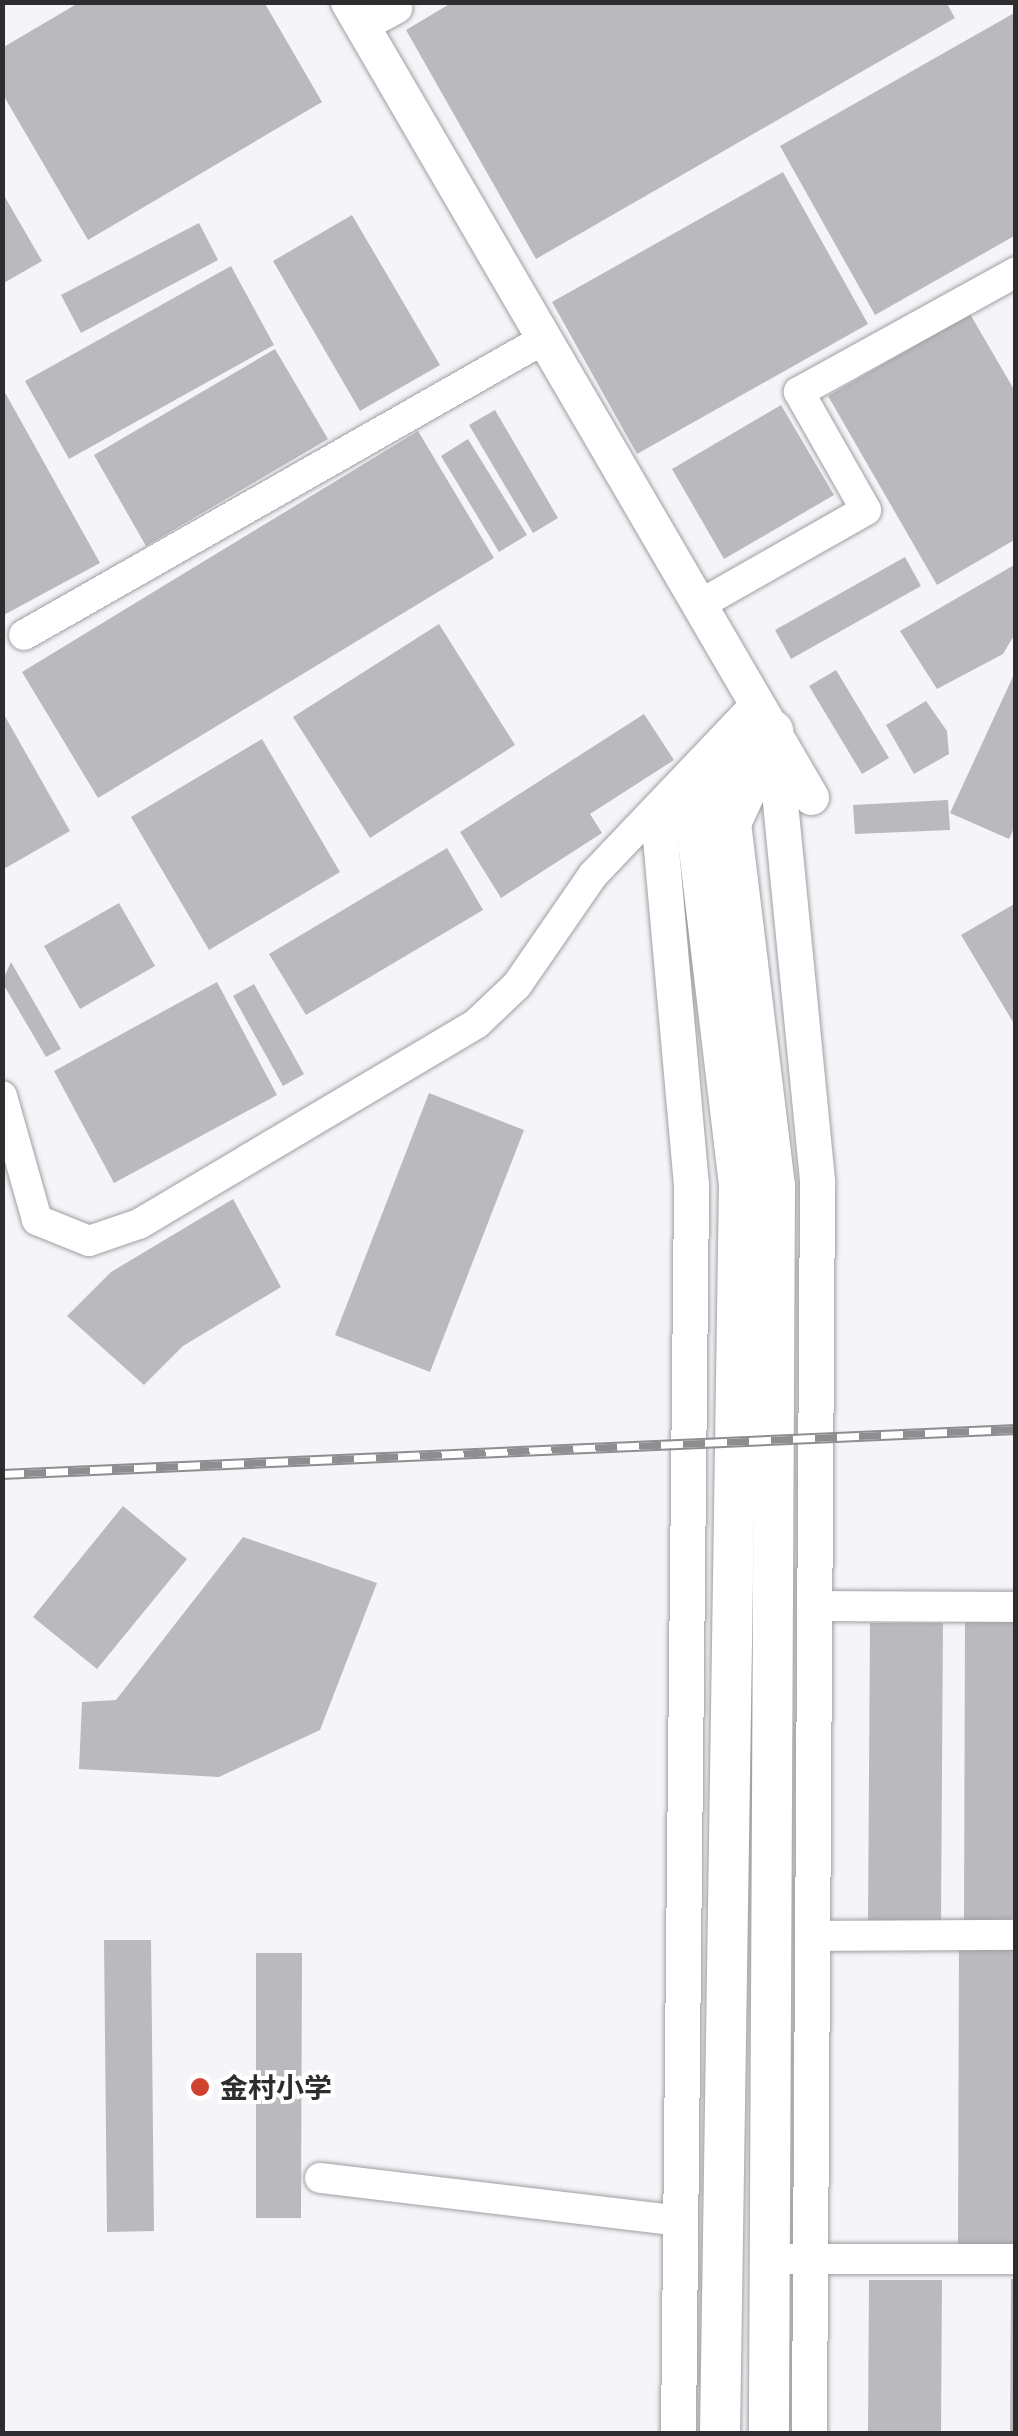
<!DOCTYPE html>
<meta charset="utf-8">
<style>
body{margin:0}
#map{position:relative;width:1018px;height:2436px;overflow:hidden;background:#f5f5f9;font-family:"Playfair Display","Noto Sans SC",serif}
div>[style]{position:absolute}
.building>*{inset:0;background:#bababe}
.roads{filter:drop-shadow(0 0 2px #9f9fa3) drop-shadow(0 0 2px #9f9fa3)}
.minor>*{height:30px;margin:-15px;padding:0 15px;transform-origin:15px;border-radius:15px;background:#fff}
.tertiary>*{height:35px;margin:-17.5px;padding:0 17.5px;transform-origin:17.5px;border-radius:17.5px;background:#fff}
.secondary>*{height:40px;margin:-20px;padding:0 20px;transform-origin:20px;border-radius:20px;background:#fff}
.rail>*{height:11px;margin-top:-5.5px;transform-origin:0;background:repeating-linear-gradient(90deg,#fff 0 22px,#8e8e91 0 44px);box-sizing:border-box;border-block:2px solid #8e8e91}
.dots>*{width:28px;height:28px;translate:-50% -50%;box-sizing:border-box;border:5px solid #fff;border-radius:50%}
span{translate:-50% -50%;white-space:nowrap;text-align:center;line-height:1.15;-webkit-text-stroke:8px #fff;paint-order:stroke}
.poi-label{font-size:28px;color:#2d2d2f;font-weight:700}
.left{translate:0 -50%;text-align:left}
.frame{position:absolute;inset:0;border:5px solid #2d2d2f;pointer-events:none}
</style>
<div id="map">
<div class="building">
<i style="clip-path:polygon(80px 2px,264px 2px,322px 102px,88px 240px,2px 93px,2px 48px)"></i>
<i style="clip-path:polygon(453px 2px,946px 2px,955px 18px,536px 259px,406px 30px)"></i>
<i style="clip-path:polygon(1016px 12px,1016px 235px,875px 315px,780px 146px)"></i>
<i style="clip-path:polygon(783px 172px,868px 324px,637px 454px,552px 302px)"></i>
<i style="clip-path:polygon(2px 192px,42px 261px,2px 284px)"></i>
<i style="clip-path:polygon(352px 215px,440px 365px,360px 411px,273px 261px)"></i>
<i style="clip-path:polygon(199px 223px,218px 260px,81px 333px,61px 295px)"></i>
<i style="clip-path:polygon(231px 266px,274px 345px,69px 459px,25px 381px)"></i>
<i style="clip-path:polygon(970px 314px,1016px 393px,1016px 539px,937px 585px,828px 396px)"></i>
<i style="clip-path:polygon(275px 349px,328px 439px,146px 546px,94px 455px)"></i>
<i style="clip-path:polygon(2px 387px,100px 563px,2px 616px)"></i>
<i style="clip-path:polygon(781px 405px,834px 495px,724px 559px,672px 469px)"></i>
<i style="clip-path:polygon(495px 410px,558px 518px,533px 533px,469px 425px)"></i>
<i style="clip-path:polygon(418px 431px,494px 558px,98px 798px,22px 672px)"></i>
<i style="clip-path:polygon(468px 439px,527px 535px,499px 552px,441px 456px)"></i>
<i style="clip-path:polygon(905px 557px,921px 586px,791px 659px,775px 630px)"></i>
<i style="clip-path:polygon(1016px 564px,1016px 632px,1003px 654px,937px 689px,900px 631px)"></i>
<i style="clip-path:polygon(439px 624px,515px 745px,370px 838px,293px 717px)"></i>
<i style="clip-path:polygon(836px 670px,889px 758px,862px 774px,809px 686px)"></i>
<i style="clip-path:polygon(1016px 670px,1016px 824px,1009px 839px,950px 813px)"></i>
<i style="clip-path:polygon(926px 701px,947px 731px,949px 754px,914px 774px,886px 725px)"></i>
<i style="clip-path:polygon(2px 711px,70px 831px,2px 870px)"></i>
<i style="clip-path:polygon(644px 714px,674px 760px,590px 814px,602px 833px,501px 898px,460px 832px)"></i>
<i style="clip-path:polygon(262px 739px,340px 872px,209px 950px,131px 817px)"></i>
<i style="clip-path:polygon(948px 800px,950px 830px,855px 834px,853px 805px)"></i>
<i style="clip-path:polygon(447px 848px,483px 910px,306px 1015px,269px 954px)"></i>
<i style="clip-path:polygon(119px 903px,155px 966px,80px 1009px,44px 946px)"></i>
<i style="clip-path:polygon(1016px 903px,1016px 1027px,961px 935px)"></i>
<i style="clip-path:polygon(11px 962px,61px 1049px,46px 1057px,2px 982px)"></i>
<i style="clip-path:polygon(217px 982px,277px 1095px,114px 1183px,54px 1071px)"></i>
<i style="clip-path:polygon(254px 984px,304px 1074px,283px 1086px,233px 996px)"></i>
<i style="clip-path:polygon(429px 1093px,524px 1130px,430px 1372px,335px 1335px)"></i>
<i style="clip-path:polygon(233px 1199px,281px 1287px,183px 1346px,144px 1385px,67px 1316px,111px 1272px)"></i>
<i style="clip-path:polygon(123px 1506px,187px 1559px,97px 1669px,33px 1617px)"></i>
<i style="clip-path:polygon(243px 1537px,377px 1583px,320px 1730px,219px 1777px,79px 1769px,82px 1702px,116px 1700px)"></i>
<i style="clip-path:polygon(965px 1620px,1016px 1620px,1016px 1921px,964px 1920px)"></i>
<i style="clip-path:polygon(870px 1623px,943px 1623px,941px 1923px,868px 1924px)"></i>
<i style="clip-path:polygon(104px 1940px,151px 1940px,154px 2231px,107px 2232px)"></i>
<i style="clip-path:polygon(959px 1944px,1016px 1944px,1016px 2244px,958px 2244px)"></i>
<i style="clip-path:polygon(256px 1953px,302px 1953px,301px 2218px,256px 2218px)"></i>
<i style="clip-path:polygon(1011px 2279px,1016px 2279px,1016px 2434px,1010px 2434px)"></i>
<i style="clip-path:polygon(869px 2280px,942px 2280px,941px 2434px,868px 2434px)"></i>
</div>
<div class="roads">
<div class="minor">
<i style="left:362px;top:27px;width:40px;rotate:-28deg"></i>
<i style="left:699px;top:605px;width:192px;rotate:-29.6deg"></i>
<i style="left:866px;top:510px;width:136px;rotate:-119.6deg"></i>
<i style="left:799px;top:392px;width:248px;rotate:-28.9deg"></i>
<i style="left:24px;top:635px;width:598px;rotate:-29.65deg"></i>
<i style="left:2px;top:1096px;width:129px;rotate:74.2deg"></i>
<i style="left:37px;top:1220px;width:56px;rotate:22deg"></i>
<i style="left:89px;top:1241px;width:53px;rotate:-18.8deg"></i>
<i style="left:139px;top:1224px;width:393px;rotate:-30.7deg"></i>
<i style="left:477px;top:1023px;width:55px;rotate:-43.5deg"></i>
<i style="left:517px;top:985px;width:134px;rotate:-55.4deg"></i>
<i style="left:593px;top:875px;width:238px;rotate:-46.4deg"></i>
<i style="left:818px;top:1606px;width:198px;rotate:0.3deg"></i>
<i style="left:814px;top:1936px;width:202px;rotate:-0.3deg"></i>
<i style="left:320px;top:2178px;width:363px;rotate:6.8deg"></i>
<i style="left:774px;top:2259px;width:242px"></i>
</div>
<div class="tertiary">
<i style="left:348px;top:2px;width:920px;rotate:59.78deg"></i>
<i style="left:773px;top:731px;width:453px;rotate:84.4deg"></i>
<i style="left:817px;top:1182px;width:1252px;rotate:90.37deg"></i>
<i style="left:678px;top:2434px;width:1249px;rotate:-89.4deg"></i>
<i style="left:691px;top:1185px;width:359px;rotate:-95.1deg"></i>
<i style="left:659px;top:827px;width:104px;rotate:-40.3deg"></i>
</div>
<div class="secondary">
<i style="left:751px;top:780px;width:47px;rotate:114.9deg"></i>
<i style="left:731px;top:823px;width:365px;rotate:83.1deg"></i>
<i style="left:775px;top:1185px;width:1249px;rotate:90.28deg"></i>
<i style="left:720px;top:2434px;width:1249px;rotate:-89.13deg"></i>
<i style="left:739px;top:1185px;width:356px;rotate:-96.8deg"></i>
<i style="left:697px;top:831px;width:126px;rotate:-52.8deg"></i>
</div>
</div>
<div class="rail">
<i style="left:2px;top:1474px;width:1015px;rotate:-2.54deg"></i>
</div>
<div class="dots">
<i style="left:200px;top:2087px;background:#cf4230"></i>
</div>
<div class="poi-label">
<span class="left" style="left:220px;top:2087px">金村小学</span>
</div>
<div class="frame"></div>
</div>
